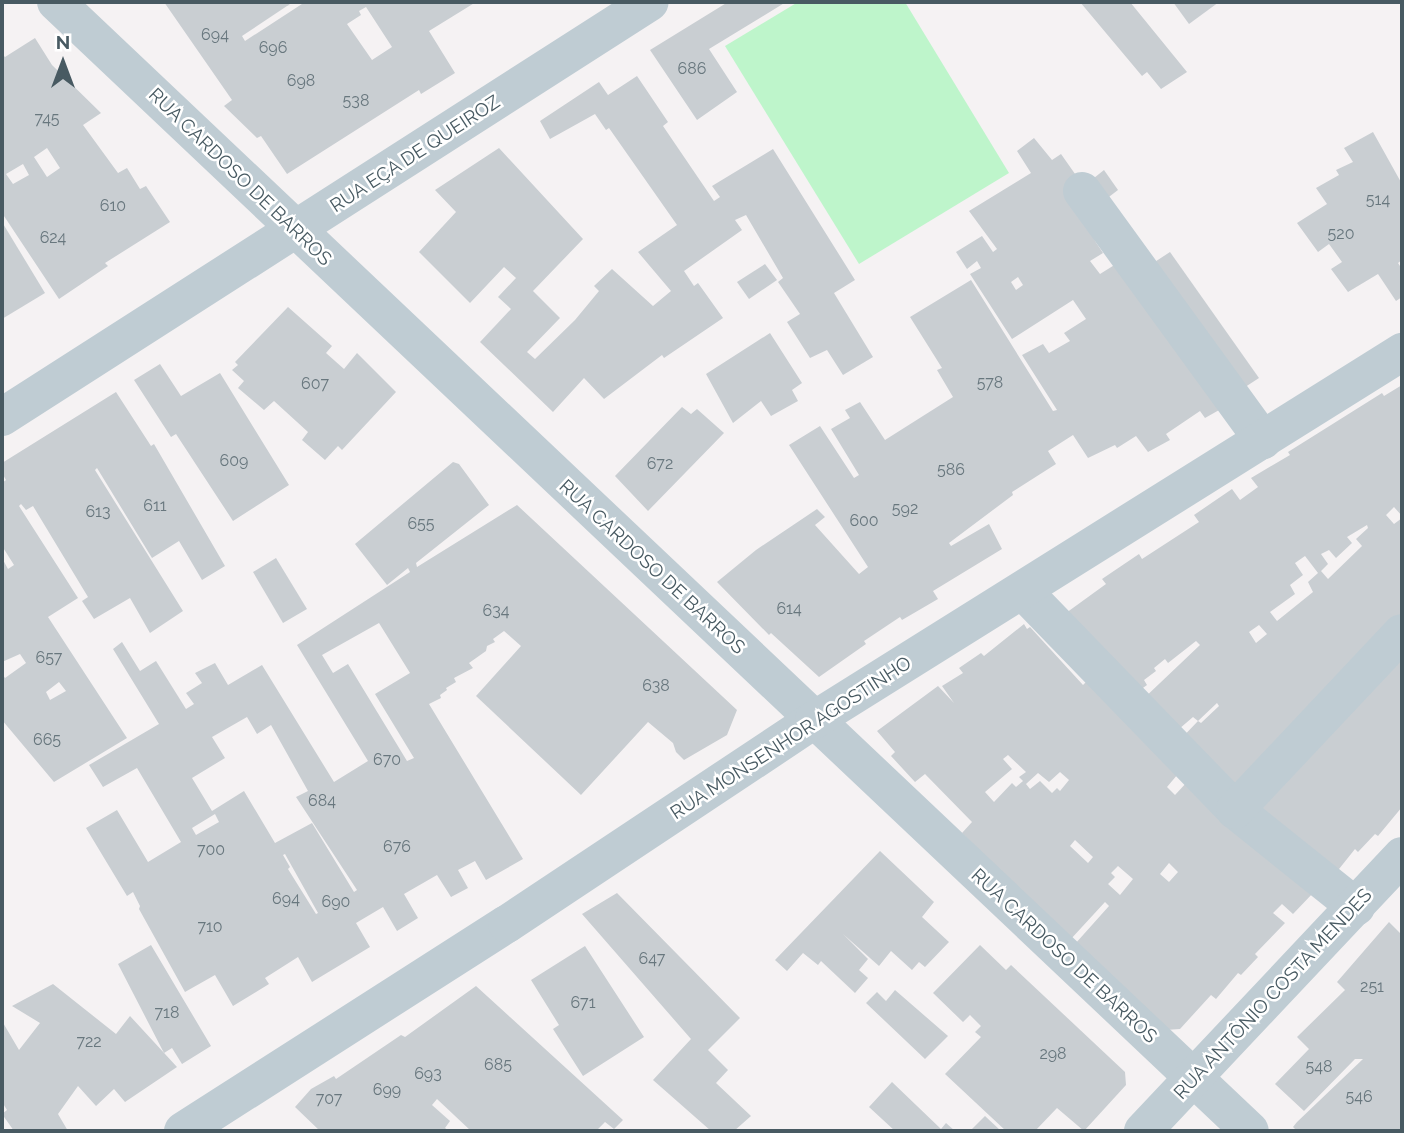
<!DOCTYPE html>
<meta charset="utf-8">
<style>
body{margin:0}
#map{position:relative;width:1404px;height:1133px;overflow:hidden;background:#f5f2f3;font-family:Raleway,sans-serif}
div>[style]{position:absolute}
.green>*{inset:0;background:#bef5cb}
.building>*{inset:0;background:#c9ced2}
.minor>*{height:38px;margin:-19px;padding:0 19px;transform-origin:19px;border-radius:19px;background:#bfccd3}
span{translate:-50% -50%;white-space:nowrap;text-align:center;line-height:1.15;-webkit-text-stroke:5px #fff;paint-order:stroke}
.number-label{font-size:16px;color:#68777e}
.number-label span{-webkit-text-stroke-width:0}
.street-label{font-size:19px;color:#485a62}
.frame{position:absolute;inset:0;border:4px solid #485a62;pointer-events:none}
.north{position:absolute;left:28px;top:28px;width:70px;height:70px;-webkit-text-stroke:5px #fff;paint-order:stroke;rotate:0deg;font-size:19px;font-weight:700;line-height:28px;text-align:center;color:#485a62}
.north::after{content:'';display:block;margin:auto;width:24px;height:32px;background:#485a62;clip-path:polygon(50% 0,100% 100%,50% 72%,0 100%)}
</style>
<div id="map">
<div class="green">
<i style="clip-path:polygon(798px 2px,905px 2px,1009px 173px,859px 264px,725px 46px)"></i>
</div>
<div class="building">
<i style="clip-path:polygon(evenodd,164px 2px,293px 2px,242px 36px,245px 41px,305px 2px,476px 2px,429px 31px,455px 73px,421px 94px,419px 90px,287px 174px,261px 136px,257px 138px,224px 106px,232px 100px,164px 2px,366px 7px,392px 47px,372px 60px,347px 24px,361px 15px,359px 11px,366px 7px)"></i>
<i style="clip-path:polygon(728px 2px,786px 2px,709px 49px,737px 92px,697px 120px,650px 50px)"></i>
<i style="clip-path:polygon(1080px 2px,1130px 2px,1187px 72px,1161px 89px,1147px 72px,1142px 76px)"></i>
<i style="clip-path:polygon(1173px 2px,1219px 2px,1189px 24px)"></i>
<i style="clip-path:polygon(evenodd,35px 38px,52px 65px,101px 113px,83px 125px,118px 173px,127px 168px,140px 189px,146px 186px,170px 222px,105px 263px,108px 266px,59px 299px,2px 213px,2px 54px,5px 57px,35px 38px,47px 148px,60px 168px,47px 177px,34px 157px,47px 148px,35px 38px,23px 164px,29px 175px,13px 184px,6px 174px,23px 164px)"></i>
<i style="clip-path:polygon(637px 76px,668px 122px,663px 126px,714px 201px,720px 197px,712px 186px,773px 149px,855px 280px,834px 293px,873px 357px,843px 375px,827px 350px,810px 358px,787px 322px,800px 314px,778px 282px,783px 278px,746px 215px,735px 220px,742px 230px,684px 271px,694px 286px,698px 283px,723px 318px,664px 358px,662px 355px,604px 399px,584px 378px,553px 412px,480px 342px,511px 309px,498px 297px,516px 278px,504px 267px,470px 303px,419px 252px,456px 212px,435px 190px,499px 148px,583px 239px,533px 291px,560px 318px,527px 352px,535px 359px,575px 320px,599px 291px,594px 286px,612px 269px,653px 306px,671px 291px,638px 252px,677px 225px,609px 128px,606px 130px,595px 114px,550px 139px,540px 121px,599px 82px,608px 95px)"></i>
<i style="clip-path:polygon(1373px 132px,1402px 184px,1402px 260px,1398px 263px,1402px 269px,1402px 297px,1396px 301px,1378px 274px,1348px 292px,1331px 269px,1342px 262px,1329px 244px,1318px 252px,1297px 223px,1327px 204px,1316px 188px,1339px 175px,1336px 170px,1353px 162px,1344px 148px)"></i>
<i style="clip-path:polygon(evenodd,1034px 138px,1052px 160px,1061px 154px,1080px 181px,1095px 241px,1103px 253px,1090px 261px,1100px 274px,1116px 264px,1228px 405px,1205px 418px,1200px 411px,1166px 434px,1170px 440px,1148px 452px,1136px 436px,1117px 448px,1115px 445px,1088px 458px,1073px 435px,1048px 451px,1056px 464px,1012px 492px,1013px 495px,949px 543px,951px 546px,989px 524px,1002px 549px,933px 591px,938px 599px,902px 620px,900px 617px,864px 641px,866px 644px,819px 677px,771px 633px,769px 635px,717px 582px,756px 550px,817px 509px,825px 517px,815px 525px,859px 574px,868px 567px,789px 445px,820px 426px,854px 478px,859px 475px,831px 429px,850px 418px,845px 410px,860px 402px,885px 440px,953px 397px,937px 370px,942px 368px,910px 317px,971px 280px,1053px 411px,1057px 410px,1022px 355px,1043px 344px,1049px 353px,1070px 341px,1064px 333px,1086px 319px,1073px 300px,1012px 339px,970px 274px,981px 268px,977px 261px,967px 269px,956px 252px,982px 236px,993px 252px,997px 249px,969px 211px,1031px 173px,1017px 151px,1034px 138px,1018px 277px,1023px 285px,1016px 290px,1011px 282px,1018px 277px)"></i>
<i style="clip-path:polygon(1104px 170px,1118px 190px,1097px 206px,1084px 186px)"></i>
<i style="clip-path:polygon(2px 222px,45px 293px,2px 319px)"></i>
<i style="clip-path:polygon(1170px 252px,1259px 378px,1236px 393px,1144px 269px)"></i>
<i style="clip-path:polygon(765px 264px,777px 280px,749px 299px,737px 282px)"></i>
<i style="clip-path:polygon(288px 307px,332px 346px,326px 353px,344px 369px,357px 353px,396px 392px,342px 450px,338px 446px,325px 460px,302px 440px,308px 432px,274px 401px,264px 410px,238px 388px,244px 381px,232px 370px,238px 365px,235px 362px)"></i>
<i style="clip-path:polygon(770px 333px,802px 383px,792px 390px,798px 401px,771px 416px,761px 401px,733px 423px,706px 374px)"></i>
<i style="clip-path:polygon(160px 364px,181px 396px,220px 373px,289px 485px,233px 521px,176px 434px,171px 437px,134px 380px)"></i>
<i style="clip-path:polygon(evenodd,1402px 385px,1402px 516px,1394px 507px,1386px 515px,1394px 524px,1402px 518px,1402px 617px,1232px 801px,1175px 745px,1198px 721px,1193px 717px,1172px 735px,1140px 702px,1200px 645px,1196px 641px,1168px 663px,1165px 659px,1154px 668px,1156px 671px,1144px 680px,1147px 685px,1133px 695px,1066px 613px,1106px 584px,1102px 579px,1139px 554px,1142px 559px,1199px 522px,1194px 515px,1232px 489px,1240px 500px,1258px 487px,1251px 478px,1290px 455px,1288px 452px,1382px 393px,1384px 396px,1402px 385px,1367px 525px,1368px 528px,1356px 539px,1362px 546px,1328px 579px,1321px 571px,1328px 564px,1321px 554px,1329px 550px,1336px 558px,1352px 543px,1347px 537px,1367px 525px,1402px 385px,1305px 556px,1318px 573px,1308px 582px,1313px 592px,1277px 621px,1270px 612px,1295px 594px,1290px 585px,1303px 575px,1295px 563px,1305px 556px,1402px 385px,1259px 625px,1267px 634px,1256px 643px,1249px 632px,1259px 625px,1402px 385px,1217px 703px,1219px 706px,1201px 723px,1198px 721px,1217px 703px)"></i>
<i style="clip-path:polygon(evenodd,116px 392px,151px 446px,154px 444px,225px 566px,202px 580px,179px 541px,152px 558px,97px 468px,95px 470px,183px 611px,150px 633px,130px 598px,94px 619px,82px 601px,88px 597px,33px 506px,26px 510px,21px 504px,19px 506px,78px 598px,48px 617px,127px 738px,54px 782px,2px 720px,2px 674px,5px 678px,26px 663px,20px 654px,2px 662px,2px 558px,8px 569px,14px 565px,2px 546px,2px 483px,6px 480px,2px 473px,2px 463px,116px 392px,59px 682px,66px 691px,50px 700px,46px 692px,59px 682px)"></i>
<i style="clip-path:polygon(682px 407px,691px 414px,697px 409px,724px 433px,648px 511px,615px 476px)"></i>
<i style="clip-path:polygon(evenodd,453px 462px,459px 464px,489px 505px,416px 563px,417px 567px,517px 505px,737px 710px,727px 735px,684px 760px,676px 752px,673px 743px,648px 722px,581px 795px,476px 696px,521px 646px,504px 631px,493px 639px,495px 642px,487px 646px,486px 651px,469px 663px,473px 668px,454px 678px,456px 682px,446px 688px,447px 690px,440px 695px,441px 698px,429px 704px,523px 859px,486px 880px,475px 861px,458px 870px,468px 888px,451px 897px,437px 875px,404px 894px,418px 918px,397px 931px,383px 907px,356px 923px,370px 947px,312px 982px,298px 957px,265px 978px,269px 984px,233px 1006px,215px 975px,185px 992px,139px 909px,140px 906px,133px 892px,127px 896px,86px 828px,117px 810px,148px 862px,181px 842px,137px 768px,103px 787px,89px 765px,159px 724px,113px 649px,122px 642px,140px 671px,156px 661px,186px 709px,194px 704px,186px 693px,202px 683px,195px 673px,215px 663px,228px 685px,262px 665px,334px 782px,368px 761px,297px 645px,410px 572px,408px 568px,387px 585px,355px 544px,453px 462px,379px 623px,410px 673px,375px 694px,414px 758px,407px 761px,348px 664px,333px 673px,322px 655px,379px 623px,453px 462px,247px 717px,257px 734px,271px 725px,308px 791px,296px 797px,357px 890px,354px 892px,312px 823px,275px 843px,244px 791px,212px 811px,192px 778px,225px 758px,212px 737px,247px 717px,453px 462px,215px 814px,219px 822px,196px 835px,192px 828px,215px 814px,453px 462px,285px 854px,318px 913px,316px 914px,288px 869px,290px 867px,283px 855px,285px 854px)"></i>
<i style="clip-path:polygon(276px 558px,307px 609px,283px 623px,253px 572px)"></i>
<i style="clip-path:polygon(evenodd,1024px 624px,1027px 629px,1030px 627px,1083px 685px,1091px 677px,1178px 774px,1167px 787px,1175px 795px,1188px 781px,1314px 892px,1293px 914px,1282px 904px,1273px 913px,1285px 923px,1255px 954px,1258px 957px,1241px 975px,1238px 973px,1216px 999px,1211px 995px,1180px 1029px,1165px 1030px,1075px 944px,1109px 906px,1105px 902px,1070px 940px,962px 833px,972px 822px,925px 774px,915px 782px,891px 756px,895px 752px,877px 731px,938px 686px,954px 703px,942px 686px,963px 673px,959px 668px,981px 653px,984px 656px,1024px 624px,1008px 755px,1026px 772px,1019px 777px,1023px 781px,1016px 787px,1012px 783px,994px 802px,985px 792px,1012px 769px,1003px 759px,1008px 755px,1024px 624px,1060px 772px,1069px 780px,1060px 791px,1057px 788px,1052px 793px,1040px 781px,1030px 789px,1026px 784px,1038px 773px,1049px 782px,1060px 772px,1024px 624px,1075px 840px,1093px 857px,1088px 863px,1070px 846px,1075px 840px,1024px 624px,1169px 863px,1178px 872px,1169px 882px,1160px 874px,1169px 863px,1024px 624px,1118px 866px,1133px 879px,1120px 895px,1108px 884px,1115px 877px,1111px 873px,1118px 866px)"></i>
<i style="clip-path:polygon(1402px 641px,1402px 807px,1378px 836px,1375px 834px,1358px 852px,1355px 849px,1335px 874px,1250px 807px)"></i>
<i style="clip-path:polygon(880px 851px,934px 902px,922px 917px,949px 942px,925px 967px,919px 962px,912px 970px,891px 951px,879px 966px,843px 934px,868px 959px,859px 970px,868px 978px,855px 993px,821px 961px,818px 965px,803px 953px,787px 971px,775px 960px)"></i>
<i style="clip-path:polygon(617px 893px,740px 1018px,708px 1050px,728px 1070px,716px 1083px,751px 1116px,734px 1131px,711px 1131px,653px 1080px,691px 1039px,582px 914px)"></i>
<i style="clip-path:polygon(1389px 922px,1402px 935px,1402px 1131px,1297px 1131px,1293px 1127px,1297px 1122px,1363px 1059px,1355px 1059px,1304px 1111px,1275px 1084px,1309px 1049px,1297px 1037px,1345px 990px,1337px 982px)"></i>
<i style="clip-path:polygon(151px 945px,211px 1046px,182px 1064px,172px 1048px,164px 1053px,118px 964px)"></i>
<i style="clip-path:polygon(980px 945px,1006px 970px,1011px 965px,1125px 1072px,1126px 1085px,1084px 1131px,1057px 1108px,1035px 1131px,1006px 1131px,945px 1074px,981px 1037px,975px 1032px,981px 1026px,970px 1015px,963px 1022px,933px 993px)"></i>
<i style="clip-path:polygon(585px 946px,644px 1037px,583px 1076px,553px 1029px,559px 1025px,531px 980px)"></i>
<i style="clip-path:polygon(53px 984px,116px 1034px,130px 1016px,177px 1067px,125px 1102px,114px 1089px,96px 1106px,78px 1086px,58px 1114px,68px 1131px,14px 1131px,2px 1114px,7px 1110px,2px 1102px,2px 1021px,19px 1050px,40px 1023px,12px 1006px)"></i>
<i style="clip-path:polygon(476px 986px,623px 1120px,614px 1129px,605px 1122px,596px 1131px,471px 1131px,437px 1099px,432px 1105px,450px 1121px,445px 1128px,449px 1131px,320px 1131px,295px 1107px,311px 1089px,334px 1076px,336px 1079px,401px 1035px,405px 1037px)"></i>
<i style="clip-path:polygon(895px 990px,948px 1036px,925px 1059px,866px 1003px,877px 992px,886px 1001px)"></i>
<i style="clip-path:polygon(892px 1082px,941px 1129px,946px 1123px,955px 1131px,895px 1131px,869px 1107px)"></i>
<i style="clip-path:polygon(985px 1116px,1001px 1131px,970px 1131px)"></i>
</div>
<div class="minor">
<i style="left:56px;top:2px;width:1643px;rotate:43.4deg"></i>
<i style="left:1082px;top:191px;width:308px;rotate:54deg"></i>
<i style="left:2px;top:417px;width:769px;rotate:-32.64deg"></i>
<i style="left:1023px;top:591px;width:305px;rotate:45.9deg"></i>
<i style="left:1235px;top:810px;width:155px;rotate:38.7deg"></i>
<i style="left:1235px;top:810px;width:243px;rotate:-46.7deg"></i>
<i style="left:183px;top:1131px;width:384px;rotate:-32.6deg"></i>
<i style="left:507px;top:924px;width:369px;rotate:-33.6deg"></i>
<i style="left:814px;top:720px;width:694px;rotate:-32.04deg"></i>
<i style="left:1143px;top:1131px;width:378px;rotate:-46.7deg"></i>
</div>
<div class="number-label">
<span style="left:215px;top:35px">694</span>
<span style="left:273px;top:48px">696</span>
<span style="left:692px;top:69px">686</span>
<span style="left:301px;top:81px">698</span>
<span style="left:356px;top:101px">538</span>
<span style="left:47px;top:119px">745</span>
<span style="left:1378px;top:200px">514</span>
<span style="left:113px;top:206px">610</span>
<span style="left:1341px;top:234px">520</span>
<span style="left:53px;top:238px">624</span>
<span style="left:990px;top:383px">578</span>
<span style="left:315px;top:384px">607</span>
<span style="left:234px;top:461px">609</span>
<span style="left:660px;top:464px">672</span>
<span style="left:951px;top:470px">586</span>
<span style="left:155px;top:506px">611</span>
<span style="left:905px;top:509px">592</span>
<span style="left:98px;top:512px">613</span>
<span style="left:864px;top:521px">600</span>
<span style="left:421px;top:524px">655</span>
<span style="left:789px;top:609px">614</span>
<span style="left:496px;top:611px">634</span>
<span style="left:49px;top:658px">657</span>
<span style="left:656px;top:686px">638</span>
<span style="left:47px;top:740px">665</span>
<span style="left:387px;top:760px">670</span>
<span style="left:322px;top:801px">684</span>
<span style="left:397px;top:847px">676</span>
<span style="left:211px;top:850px">700</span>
<span style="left:286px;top:899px">694</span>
<span style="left:336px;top:902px">690</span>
<span style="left:210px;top:927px">710</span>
<span style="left:652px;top:959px">647</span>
<span style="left:1372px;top:987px">251</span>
<span style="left:583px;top:1003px">671</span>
<span style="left:167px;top:1013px">718</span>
<span style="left:89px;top:1042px">722</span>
<span style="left:1053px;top:1054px">298</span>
<span style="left:498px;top:1065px">685</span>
<span style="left:1319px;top:1067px">548</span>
<span style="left:428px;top:1074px">693</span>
<span style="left:387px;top:1090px">699</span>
<span style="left:1359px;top:1097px">546</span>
<span style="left:329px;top:1099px">707</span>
</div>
<div class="street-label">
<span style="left:415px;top:154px;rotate:-33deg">RUA EÇA DE QUEIROZ</span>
<span style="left:240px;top:177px;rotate:44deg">RUA CARDOSO DE BARROS</span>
<span style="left:652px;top:567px;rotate:43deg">RUA CARDOSO DE BARROS</span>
<span style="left:791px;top:738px;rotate:-33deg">RUA MONSENHOR AGOSTINHO</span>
<span style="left:1064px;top:956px;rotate:43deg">RUA CARDOSO DE BARROS</span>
<span style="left:1273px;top:994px;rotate:-47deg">RUA ANTÔNIO COSTA MENDES</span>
</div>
<div class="frame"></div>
<div class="north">N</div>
</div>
